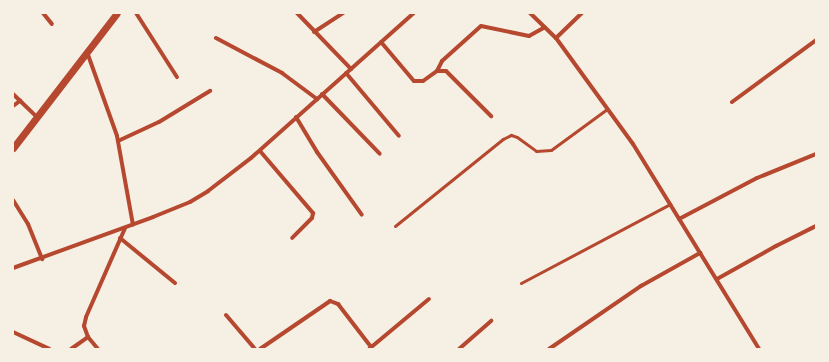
<!DOCTYPE html>
<style>
body{margin:0}
#map{position:relative;width:829px;height:362px;overflow:hidden;background:#f6efe4;font-family:Rubik,sans-serif}
div>[style]{position:absolute}
.service>*{height:3px;margin:-1.5px;padding:0 1.5px;transform-origin:1.5px;border-radius:1.5px;background:#b5482f}
.minor>*{height:4px;margin:-2px;padding:0 2px;transform-origin:2px;border-radius:2px;background:#b5482f}
.tertiary>*{height:7px;margin:-3.5px;padding:0 3.5px;transform-origin:3.5px;border-radius:3.5px;background:#b5482f}
span{translate:-50% -50%;white-space:nowrap;text-align:center;line-height:1.15;-webkit-text-stroke:3px #f6efe4;paint-order:stroke}
.frame{position:absolute;inset:0;border:14px solid #f6efe4;pointer-events:none}
</style>
<div id="map">
<div class="service">
<i style="left:395px;top:226px;width:139px;rotate:-38.9deg"></i>
<i style="left:503px;top:139px;width:9px;rotate:-27deg"></i>
<i style="left:511px;top:135px;width:6px;rotate:18deg"></i>
<i style="left:517px;top:137px;width:24px;rotate:36deg"></i>
<i style="left:536px;top:151px;width:15px;rotate:-4deg"></i>
<i style="left:551px;top:150px;width:69px;rotate:-36.2deg"></i>
<i style="left:521px;top:283px;width:169px;rotate:-27.9deg"></i>
</div>
<div class="minor">
<i style="left:43px;top:13px;width:14px;rotate:51deg"></i>
<i style="left:136px;top:13px;width:76px;rotate:57.4deg"></i>
<i style="left:297px;top:13px;width:78px;rotate:46deg"></i>
<i style="left:530px;top:13px;width:36px;rotate:44deg"></i>
<i style="left:556px;top:38px;width:131px;rotate:54deg"></i>
<i style="left:633px;top:144px;width:241px;rotate:58.4deg"></i>
<i style="left:314px;top:32px;width:35px;rotate:-33deg"></i>
<i style="left:216px;top:38px;width:75px;rotate:27.9deg"></i>
<i style="left:282px;top:73px;width:44px;rotate:36.6deg"></i>
<i style="left:556px;top:38px;width:36px;rotate:-44deg"></i>
<i style="left:381px;top:42px;width:51px;rotate:49.8deg"></i>
<i style="left:414px;top:81px;width:9px"></i>
<i style="left:423px;top:81px;width:17px;rotate:-36deg"></i>
<i style="left:437px;top:71px;width:9px"></i>
<i style="left:446px;top:71px;width:64px;rotate:45deg"></i>
<i style="left:87px;top:52px;width:89px;rotate:70.3deg"></i>
<i style="left:117px;top:136px;width:90px;rotate:79.8deg"></i>
<i style="left:437px;top:71px;width:11px;rotate:-63deg"></i>
<i style="left:442px;top:61px;width:52px;rotate:-41.9deg"></i>
<i style="left:481px;top:26px;width:49px;rotate:11.8deg"></i>
<i style="left:529px;top:36px;width:18px;rotate:-29deg"></i>
<i style="left:346px;top:73px;width:82px;rotate:49.9deg"></i>
<i style="left:13px;top:94px;width:33px;rotate:44deg"></i>
<i style="left:322px;top:94px;width:83px;rotate:46deg"></i>
<i style="left:732px;top:102px;width:104px;rotate:-36.4deg"></i>
<i style="left:13px;top:106px;width:9px;rotate:-36deg"></i>
<i style="left:296px;top:117px;width:41px;rotate:59deg"></i>
<i style="left:317px;top:152px;width:77px;rotate:54.5deg"></i>
<i style="left:118px;top:141px;width:45px;rotate:-24.9deg"></i>
<i style="left:159px;top:122px;width:60px;rotate:-31.3deg"></i>
<i style="left:260px;top:151px;width:82px;rotate:49.5deg"></i>
<i style="left:313px;top:213px;width:5px;rotate:101deg"></i>
<i style="left:312px;top:218px;width:28px;rotate:135deg"></i>
<i style="left:13px;top:200px;width:28px;rotate:58deg"></i>
<i style="left:28px;top:224px;width:38px;rotate:68deg"></i>
<i style="left:679px;top:219px;width:88px;rotate:-27.7deg"></i>
<i style="left:757px;top:178px;width:64px;rotate:-22.1deg"></i>
<i style="left:120px;top:238px;width:71px;rotate:39.3deg"></i>
<i style="left:13px;top:268px;width:149px;rotate:-20deg"></i>
<i style="left:153px;top:217px;width:40px;rotate:-22deg"></i>
<i style="left:190px;top:202px;width:21px;rotate:-31deg"></i>
<i style="left:208px;top:191px;width:54px;rotate:-37.5deg"></i>
<i style="left:251px;top:158px;width:218px;rotate:-41.7deg"></i>
<i style="left:717px;top:279px;width:68px;rotate:-29.2deg"></i>
<i style="left:776px;top:246px;width:45px;rotate:-26.6deg"></i>
<i style="left:226px;top:315px;width:45px;rotate:49.5deg"></i>
<i style="left:13px;top:332px;width:40px;rotate:25deg"></i>
<i style="left:71px;top:349px;width:21px;rotate:-35deg"></i>
<i style="left:98px;top:349px;width:16px;rotate:-130deg"></i>
<i style="left:88px;top:337px;width:12px;rotate:-110deg"></i>
<i style="left:84px;top:326px;width:9px;rotate:-77deg"></i>
<i style="left:86px;top:317px;width:97px;rotate:-66.3deg"></i>
<i style="left:260px;top:349px;width:85px;rotate:-34.4deg"></i>
<i style="left:330px;top:301px;width:9px;rotate:21deg"></i>
<i style="left:338px;top:304px;width:54px;rotate:52.5deg"></i>
<i style="left:369px;top:349px;width:78px;rotate:-39.8deg"></i>
<i style="left:459px;top:349px;width:43px;rotate:-41.2deg"></i>
<i style="left:549px;top:349px;width:112px;rotate:-34.4deg"></i>
<i style="left:641px;top:286px;width:68px;rotate:-29.2deg"></i>
</div>
<div class="tertiary">
<i style="left:13px;top:148px;width:170px;rotate:-52.4deg"></i>
</div>
<div class="frame"></div>
</div>
